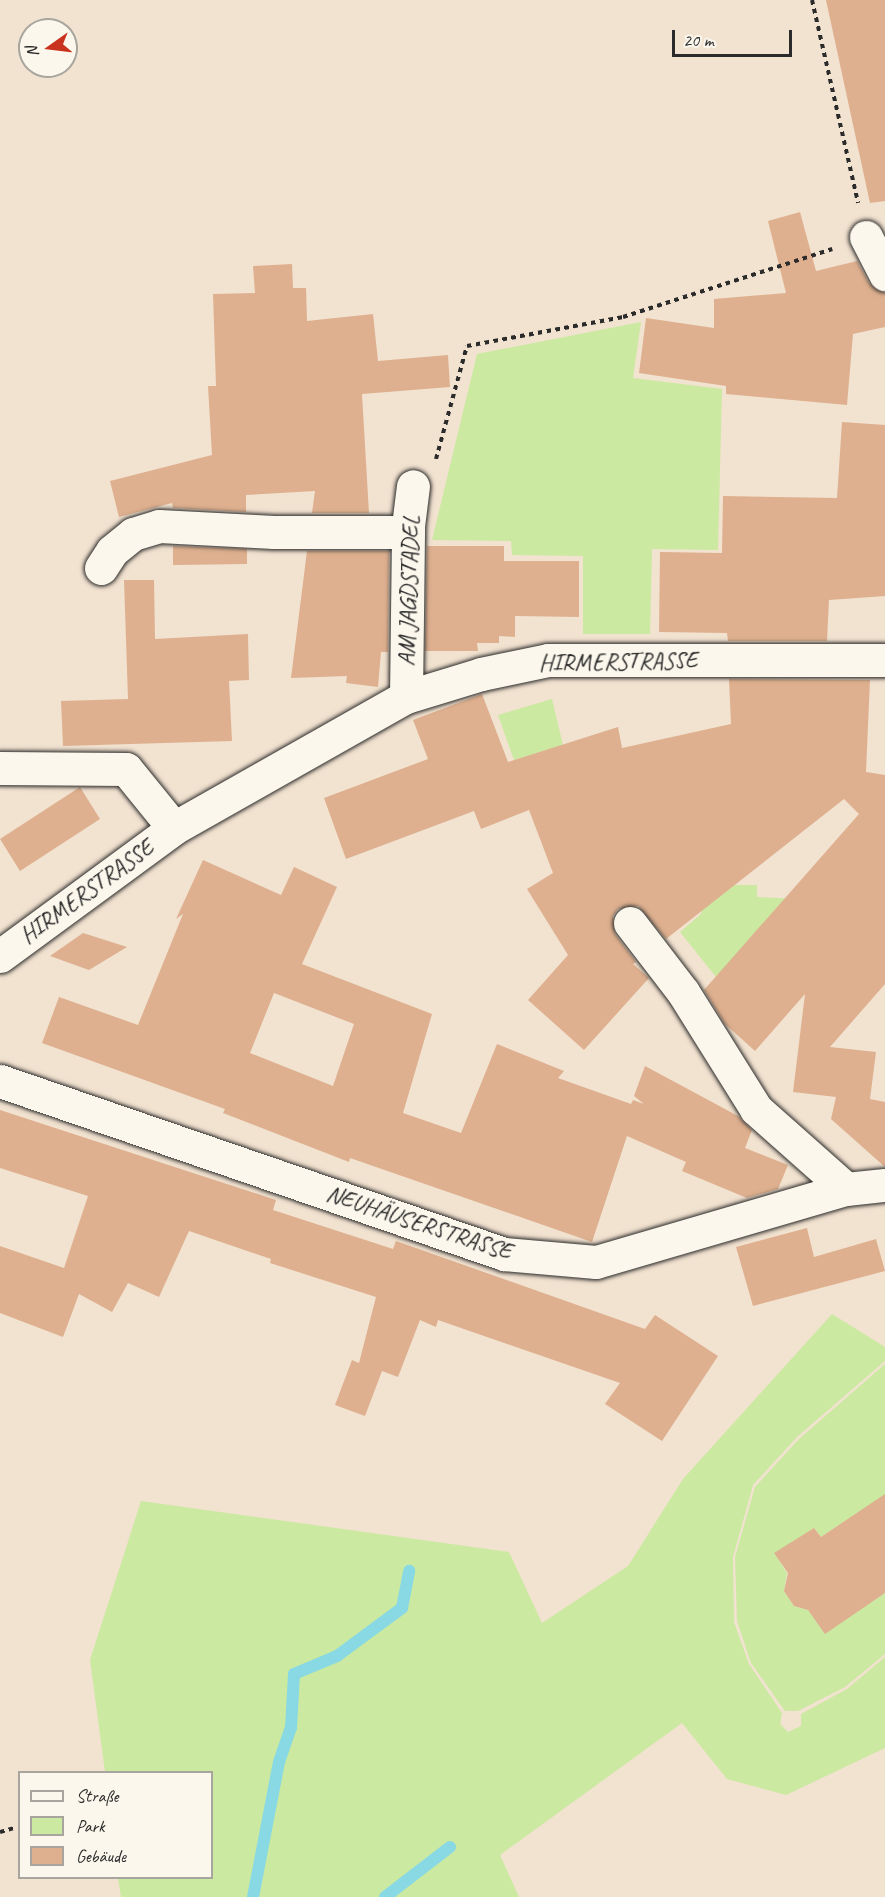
<!DOCTYPE html>
<meta charset="utf-8">
<style>
body{margin:0}
#map{position:relative;width:885px;height:1897px;overflow:hidden;background:#f2e2d0;font-family:Caveat,sans-serif}
div>[style]{position:absolute}
.green>*{inset:0;background:#cbe9a1}
.stream>*{height:12px;margin:-6px;padding:0 6px;transform-origin:6px;border-radius:6px;background:#88d9e3}
.building>*{inset:0;background:#deb08f}
.path>*{height:4px;margin-top:-2px;transform-origin:0;background:repeating-linear-gradient(90deg,#2b2b2b 0 4.5px,transparent 0 9px)}
.roads{filter:drop-shadow(0 0 2px #2b2b2b) drop-shadow(0 0 2px #2b2b2b)}
.minor>*{height:33px;margin:-16.5px;padding:0 16.5px;transform-origin:16.5px;border-radius:16.5px;background:#fbf7ec}
span{translate:-50% -50%;white-space:nowrap;text-align:center;line-height:1.15;-webkit-text-stroke:4.5px #fbf7ec;paint-order:stroke}
.street-label{font-size:24px;color:#2b2b2b}
.legend{position:absolute;left:18px;top:1771px;width:195px;height:108px;box-sizing:border-box;background:#fbf7ec;border:2px solid #a8a59f;margin:0;padding:8px 10px;list-style:none;font-size:18px;color:#2b2b2b}
.legend li{display:flex;align-items:center;gap:12px;height:30px}
.legend b{width:30px;border:2px solid #a8a59f}
.north{position:absolute;left:18px;top:18px;width:60px;height:60px;box-sizing:border-box;background:#fbf7ec;border:2px solid #a8a59f;border-radius:50%;rotate:256deg;font-size:16px;font-weight:700;line-height:24px;text-align:center;color:#2b2b2b}
.north::after{content:'';display:block;margin:auto;width:21px;height:27px;background:#c8321e;clip-path:polygon(50% 0,100% 100%,50% 72%,0 100%)}
.scale{position:absolute;left:672px;top:30px;width:120px;height:27px;box-sizing:border-box;border:3px solid #2b2b2b;border-top:0;padding-left:8px;font-size:18px;line-height:21px;white-space:nowrap;color:#2b2b2b;-webkit-text-stroke:4px #fbf7ec;paint-order:stroke}
</style>
<div id="map">
<div class="green">
<i style="clip-path:polygon(641px 322px,633px 378px,722px 389px,718px 550px,652px 549px,650px 634px,583px 634px,583px 556px,512px 555px,511px 541px,432px 540px,477px 354px)"></i>
<i style="clip-path:polygon(552px 699px,563px 745px,514px 760px,498px 715px)"></i>
<i style="clip-path:polygon(727px 885px,757px 885px,757px 897px,858px 902px,716px 977px,680px 932px,701px 914px,704px 895px)"></i>
<i style="clip-path:polygon(832px 1314px,885px 1347px,885px 1361px,797px 1437px,753px 1485px,733px 1557px,734px 1622px,749px 1664px,782px 1713px,780px 1724px,788px 1732px,801px 1726px,801px 1714px,847px 1689px,885px 1657px,885px 1748px,786px 1795px,727px 1779px,682px 1723px,500px 1855px,519px 1897px,121px 1897px,118px 1878px,212px 1878px,212px 1772px,105px 1772px,90px 1660px,141px 1501px,509px 1552px,542px 1623px,628px 1566px,683px 1479px)"></i>
<i style="clip-path:polygon(885px 1364px,885px 1495px,821px 1537px,814px 1528px,775px 1554px,787px 1573px,784px 1591px,794px 1606px,808px 1610px,825px 1633px,885px 1593px,885px 1654px,845px 1687px,798px 1711px,785px 1711px,751px 1663px,737px 1621px,735px 1557px,755px 1487px,799px 1439px)"></i>
</div>
<div class="stream">
<i style="left:253px;top:1897px;width:137px;rotate:-79.1deg"></i>
<i style="left:279px;top:1762px;width:36px;rotate:-71deg"></i>
<i style="left:291px;top:1728px;width:54px;rotate:-86.8deg"></i>
<i style="left:294px;top:1674px;width:47px;rotate:-22.7deg"></i>
<i style="left:337px;top:1656px;width:81px;rotate:-36.4deg"></i>
<i style="left:402px;top:1608px;width:38px;rotate:-79deg"></i>
<i style="left:385px;top:1897px;width:82px;rotate:-37.6deg"></i>
</div>
<div class="building">
<i style="clip-path:polygon(826px 0,885px 0,885px 201px,870px 203px)"></i>
<i style="clip-path:polygon(800px 212px,816px 271px,857px 261px,869px 283px,885px 293px,885px 327px,853px 334px,847px 405px,726px 394px,726px 386px,639px 373px,646px 318px,714px 328px,714px 299px,786px 293px,768px 221px)"></i>
<i style="clip-path:polygon(292px 264px,293px 288px,306px 288px,307px 321px,373px 314px,378px 361px,448px 355px,450px 387px,362px 394px,369px 513px,312px 513px,315px 491px,246px 495px,246px 512px,173px 508px,172px 503px,119px 517px,110px 481px,212px 455px,208px 386px,216px 386px,213px 294px,255px 293px,253px 266px)"></i>
<i style="clip-path:polygon(842px 422px,885px 425px,885px 596px,829px 600px,827px 641px,728px 641px,727px 633px,659px 632px,660px 552px,722px 553px,723px 496px,837px 498px)"></i>
<i style="clip-path:polygon(173px 546px,247px 549px,247px 564px,173px 565px)"></i>
<i style="clip-path:polygon(427px 546px,504px 546px,504px 561px,579px 561px,579px 617px,515px 616px,515px 637px,499px 636px,499px 643px,477px 643px,478px 651px,425px 651px)"></i>
<i style="clip-path:polygon(307px 551px,389px 551px,388px 652px,381px 652px,378px 687px,346px 683px,347px 676px,291px 678px)"></i>
<i style="clip-path:polygon(124px 580px,154px 580px,155px 639px,248px 634px,249px 680px,229px 681px,232px 741px,63px 746px,61px 701px,128px 699px)"></i>
<i style="clip-path:polygon(729px 679px,870px 680px,866px 772px,885px 775px,885px 984px,830px 1047px,876px 1052px,870px 1099px,885px 1102px,885px 1167px,831px 1119px,836px 1097px,793px 1092px,805px 994px,755px 1051px,725px 1024px,704px 990px,859px 814px,844px 799px,666px 939px,638px 906px,618px 909px,613px 916px,615px 934px,636px 962px,633px 964px,649px 978px,584px 1050px,528px 1000px,568px 955px,527px 889px,553px 873px,529px 810px,481px 829px,474px 811px,346px 859px,324px 798px,428px 759px,413px 720px,482px 694px,508px 762px,618px 727px,622px 748px,731px 724px)"></i>
<i style="clip-path:polygon(80px 787px,100px 819px,20px 871px,0 839px)"></i>
<i style="clip-path:polygon(evenodd,203px 860px,281px 895px,294px 867px,337px 887px,302px 964px,432px 1014px,403px 1113px,461px 1133px,497px 1044px,564px 1071px,558px 1078px,631px 1104px,633px 1100px,644px 1104px,634px 1096px,645px 1066px,738px 1116px,752px 1130px,745px 1148px,788px 1165px,778px 1189px,747px 1198px,682px 1171px,686px 1162px,627px 1136px,592px 1242px,350px 1158px,349px 1162px,223px 1113px,225px 1109px,42px 1043px,59px 997px,138px 1025px,183px 914px,176px 919px,203px 860px,274px 993px,354px 1024px,333px 1086px,250px 1053px,274px 993px)"></i>
<i style="clip-path:polygon(83px 933px,127px 947px,89px 970px,50px 956px)"></i>
<i style="clip-path:polygon(0 1110px,276px 1200px,273px 1210px,393px 1249px,396px 1241px,645px 1329px,655px 1315px,718px 1356px,662px 1441px,605px 1404px,620px 1383px,438px 1320px,436px 1327px,420px 1320px,398px 1377px,382px 1371px,365px 1416px,335px 1405px,352px 1360px,359px 1363px,376px 1297px,270px 1263px,271px 1259px,189px 1231px,159px 1297px,128px 1283px,112px 1312px,79px 1294px,63px 1337px,0 1313px,0 1246px,64px 1268px,88px 1196px,0 1168px)"></i>
<i style="clip-path:polygon(807px 1228px,814px 1257px,876px 1239px,885px 1271px,753px 1306px,736px 1247px)"></i>
<i style="clip-path:polygon(885px 1494px,885px 1593px,825px 1634px,808px 1610px,794px 1606px,784px 1591px,788px 1573px,774px 1553px,814px 1528px,821px 1537px)"></i>
</div>
<div class="path">
<i style="left:812px;top:0;width:208px;rotate:77.2deg"></i>
<i style="left:436px;top:459px;width:117px;rotate:-74.7deg"></i>
<i style="left:467px;top:346px;width:159px;rotate:-10.5deg"></i>
<i style="left:623px;top:317px;width:220px;rotate:-18deg"></i>
<i style="left:0;top:1832px;width:15px;rotate:-16deg"></i>
</div>
<div class="roads">
<div class="minor">
<i style="left:866px;top:237px;width:42px;rotate:62.8deg"></i>
<i style="left:101px;top:568px;width:20px;rotate:-57deg"></i>
<i style="left:112px;top:551px;width:27px;rotate:-39deg"></i>
<i style="left:133px;top:534px;width:27px;rotate:-17deg"></i>
<i style="left:159px;top:526px;width:115px;rotate:3deg"></i>
<i style="left:274px;top:532px;width:134px"></i>
<i style="left:406px;top:697px;width:171px;rotate:-89.3deg"></i>
<i style="left:408px;top:526px;width:40px;rotate:-82.9deg"></i>
<i style="left:0;top:768px;width:126px;rotate:0.5deg"></i>
<i style="left:126px;top:769px;width:76px;rotate:50.9deg"></i>
<i style="left:630px;top:923px;width:87px;rotate:52.5deg"></i>
<i style="left:683px;top:992px;width:138px;rotate:58deg"></i>
<i style="left:756px;top:1109px;width:120px;rotate:41.6deg"></i>
<i style="left:0;top:956px;width:216px;rotate:-36.3deg"></i>
<i style="left:174px;top:828px;width:266px;rotate:-29.5deg"></i>
<i style="left:406px;top:697px;width:78px;rotate:-17deg"></i>
<i style="left:481px;top:674px;width:68px;rotate:-11.8deg"></i>
<i style="left:548px;top:660px;width:337px"></i>
<i style="left:0;top:1081px;width:533px;rotate:18.94deg"></i>
<i style="left:504px;top:1254px;width:92px;rotate:5deg"></i>
<i style="left:596px;top:1262px;width:260px;rotate:-16.3deg"></i>
<i style="left:846px;top:1189px;width:39px;rotate:-6deg"></i>
</div>
</div>
<div class="street-label">
<span style="left:409px;top:591px;rotate:-88deg">AM JAGDSTADEL</span>
<span style="left:618px;top:662px;rotate:-1deg">HIRMERSTRASSE</span>
<span style="left:87px;top:892px;rotate:-36deg">HIRMERSTRASSE</span>
<span style="left:419px;top:1223px;rotate:18deg">NEUHÄUSERSTRASSE</span>
</div>
<ul class="legend">
<li><b style="height:8px;background:#fbf7ec"></b>Straße</li>
<li><b style="height:16px;background:#cbe9a1"></b>Park</li>
<li><b style="height:16px;background:#deb08f"></b>Gebäude</li>
</ul>
<div class="north">N</div>
<div class="scale">20 m</div>
</div>
